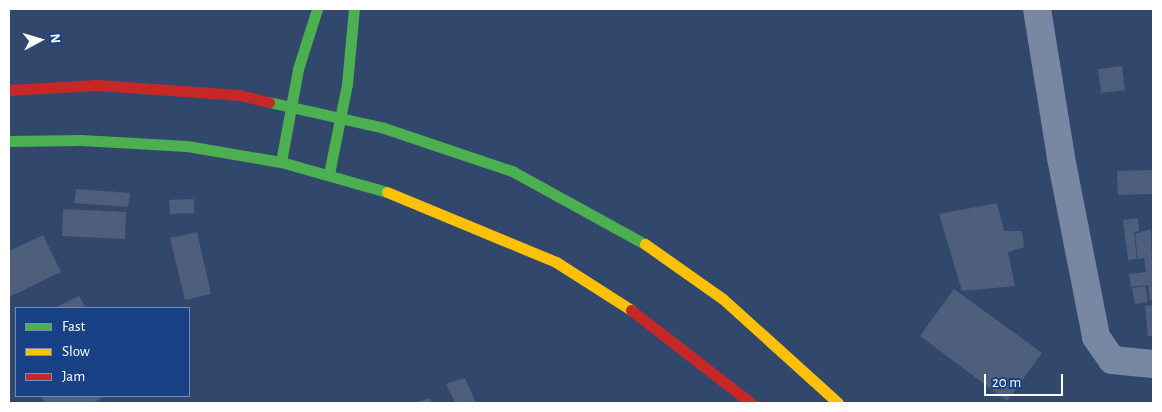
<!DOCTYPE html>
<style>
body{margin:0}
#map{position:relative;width:1162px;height:412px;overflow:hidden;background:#32476c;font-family:"Alegreya Sans",sans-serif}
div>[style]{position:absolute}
.building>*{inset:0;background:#4e5f7d}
.street>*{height:28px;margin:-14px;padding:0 14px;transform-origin:14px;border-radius:14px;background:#7888a2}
.fast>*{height:11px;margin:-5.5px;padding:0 5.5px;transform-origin:5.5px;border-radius:5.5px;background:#4caf50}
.slow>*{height:11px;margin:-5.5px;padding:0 5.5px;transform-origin:5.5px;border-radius:5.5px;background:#ffc107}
.jam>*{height:11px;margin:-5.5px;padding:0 5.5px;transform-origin:5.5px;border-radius:5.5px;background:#c62828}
span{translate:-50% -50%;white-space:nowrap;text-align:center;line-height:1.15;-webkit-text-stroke:4px #194185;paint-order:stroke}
.frame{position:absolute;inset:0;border:10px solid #fff;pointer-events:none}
.legend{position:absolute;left:15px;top:307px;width:175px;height:90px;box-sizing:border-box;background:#194185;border:1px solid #758db6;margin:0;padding:6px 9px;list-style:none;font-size:15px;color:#fff}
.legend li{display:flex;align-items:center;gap:10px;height:25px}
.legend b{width:25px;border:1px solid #758db6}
.north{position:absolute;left:15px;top:15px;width:50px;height:50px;-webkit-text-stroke:4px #194185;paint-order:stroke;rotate:84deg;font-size:14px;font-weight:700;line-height:20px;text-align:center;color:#fff}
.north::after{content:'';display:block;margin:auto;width:18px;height:22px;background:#fff;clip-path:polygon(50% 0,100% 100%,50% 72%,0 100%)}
.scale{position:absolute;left:984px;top:374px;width:79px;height:22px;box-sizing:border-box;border:2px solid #fff;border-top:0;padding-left:6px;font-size:15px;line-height:18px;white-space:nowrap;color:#fff;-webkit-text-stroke:4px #194185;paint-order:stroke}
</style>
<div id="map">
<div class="building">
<i style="clip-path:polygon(1122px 66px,1125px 90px,1101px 93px,1098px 69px)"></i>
<i style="clip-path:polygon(1153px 170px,1153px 194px,1118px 195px,1117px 171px)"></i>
<i style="clip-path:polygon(76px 189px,130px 193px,128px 207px,74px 203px)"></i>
<i style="clip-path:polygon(194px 199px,194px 213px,170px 214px,169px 200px)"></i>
<i style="clip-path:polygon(997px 203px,1004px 231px,1022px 231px,1024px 247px,1008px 252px,1015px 286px,962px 291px,939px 214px)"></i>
<i style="clip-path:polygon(63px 209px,126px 212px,125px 239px,62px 236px)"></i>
<i style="clip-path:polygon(1138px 218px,1139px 231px,1134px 232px,1137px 259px,1128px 260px,1123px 220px)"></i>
<i style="clip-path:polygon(1151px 229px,1153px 300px,1150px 300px,1148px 285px,1131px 287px,1129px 274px,1146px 272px,1144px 258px,1138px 259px,1135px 234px)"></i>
<i style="clip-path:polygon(197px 232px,211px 294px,185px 300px,170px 238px)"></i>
<i style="clip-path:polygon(43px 235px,61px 272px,9px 297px,9px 251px)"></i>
<i style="clip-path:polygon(1145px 286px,1148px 302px,1135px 304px,1132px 288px)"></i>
<i style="clip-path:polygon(954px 289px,1042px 353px,1007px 401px,920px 336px)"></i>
<i style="clip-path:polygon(79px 296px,86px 308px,55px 308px)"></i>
<i style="clip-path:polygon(1153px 305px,1153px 336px,1148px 336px,1145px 306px)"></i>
<i style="clip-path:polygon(465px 378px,476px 403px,455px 403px,446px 384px)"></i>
<i style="clip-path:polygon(41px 396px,106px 396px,92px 403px,45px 403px)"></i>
<i style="clip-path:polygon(430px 398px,432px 403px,415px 403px)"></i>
</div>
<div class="street">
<i style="left:1037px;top:9px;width:151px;rotate:80.8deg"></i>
<i style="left:1061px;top:158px;width:182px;rotate:78.9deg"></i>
<i style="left:1096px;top:337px;width:28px;rotate:55deg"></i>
<i style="left:1112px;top:360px;width:41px;rotate:5.6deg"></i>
</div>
<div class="fast">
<i style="left:269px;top:102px;width:118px;rotate:12.7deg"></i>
<i style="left:384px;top:128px;width:135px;rotate:18.6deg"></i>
<i style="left:512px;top:171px;width:152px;rotate:28.8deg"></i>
<i style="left:9px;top:141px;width:72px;rotate:-0.8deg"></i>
<i style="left:81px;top:140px;width:106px;rotate:3.2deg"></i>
<i style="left:187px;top:146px;width:95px;rotate:9.7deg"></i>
<i style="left:281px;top:162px;width:110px;rotate:15.8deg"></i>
<i style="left:281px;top:162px;width:95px;rotate:-79.6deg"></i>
<i style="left:298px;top:69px;width:63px;rotate:-72.4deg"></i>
<i style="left:329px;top:174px;width:92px;rotate:-78.7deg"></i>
<i style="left:347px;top:84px;width:75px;rotate:-84.7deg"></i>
</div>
<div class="slow">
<i style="left:387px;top:192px;width:183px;rotate:22.5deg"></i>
<i style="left:556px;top:262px;width:89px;rotate:32.6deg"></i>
<i style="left:645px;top:244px;width:95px;rotate:35.2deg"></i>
<i style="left:723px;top:299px;width:155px;rotate:42.1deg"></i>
</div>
<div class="jam">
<i style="left:9px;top:90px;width:88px;rotate:-3.3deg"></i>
<i style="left:97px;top:85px;width:143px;rotate:4deg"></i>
<i style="left:240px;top:95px;width:30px;rotate:14deg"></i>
<i style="left:631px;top:310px;width:152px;rotate:37.8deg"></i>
</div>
<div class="frame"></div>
<ul class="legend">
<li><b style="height:6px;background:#4caf50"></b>Fast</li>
<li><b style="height:6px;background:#ffc107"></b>Slow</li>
<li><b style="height:6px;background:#c62828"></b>Jam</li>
</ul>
<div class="north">N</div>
<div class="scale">20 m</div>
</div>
